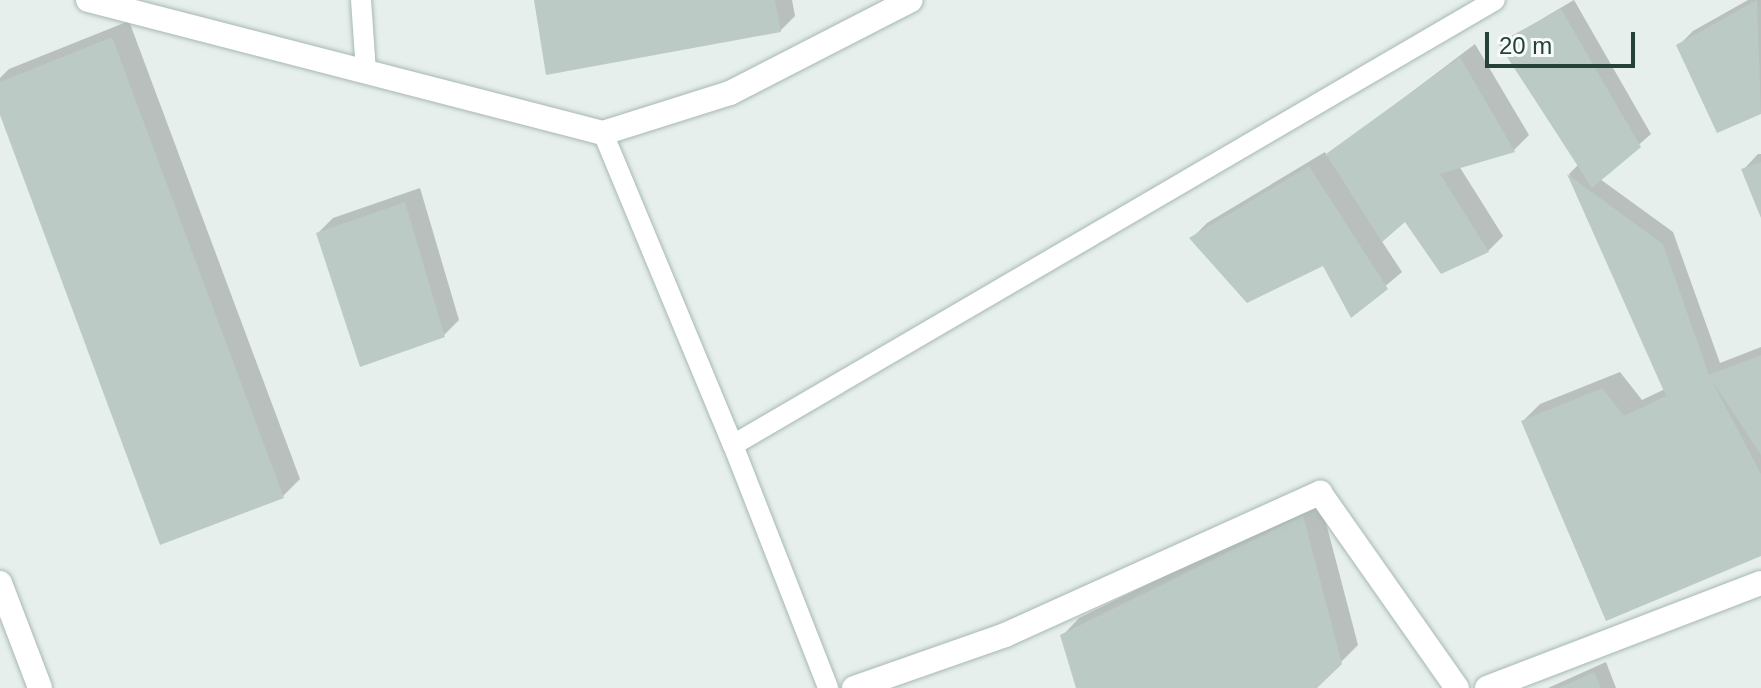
<!DOCTYPE html>
<style>
body{margin:0}
#map{position:relative;width:1761px;height:688px;overflow:hidden;background:#e6efeb;font-family:Arial,sans-serif}
div>[style]{position:absolute}
.shadow>*{inset:0;background:#0003}
.building>*{inset:0;background:#bbcac4}
.roads{filter:drop-shadow(0 0 2px #a8b8b2) drop-shadow(0 0 2px #a8b8b2)}
.lane>*{height:20px;margin:-10px;padding:0 10px;transform-origin:10px;border-radius:10px;background:#fff}
.street>*{height:24px;margin:-12px;padding:0 12px;transform-origin:12px;border-radius:12px;background:#fff}
.secondary>*{height:24px;margin:-12px;padding:0 12px;transform-origin:12px;border-radius:12px;background:#fff}
span{translate:-50% -50%;white-space:nowrap;text-align:center;line-height:1.15;-webkit-text-stroke:7px #f7fbf9;paint-order:stroke}
.scale{position:absolute;left:1485px;top:32px;width:150px;height:36px;box-sizing:border-box;border:4px solid #24423a;border-top:0;padding-left:10px;font-size:24px;line-height:28px;white-space:nowrap;color:#24423a;-webkit-text-stroke:6px #f7fbf9;paint-order:stroke}
</style>
<div id="map">
<div class="shadow">
<i style="clip-path:polygon(536px 0,792px 0,795px 16px,780px 31px)"></i>
<i style="clip-path:polygon(1574px 0,1651px 134px,1600px 179px,1673px 232px,1720px 363px,1761px 347px,1761px 554px,1523px 421px,1540px 404px,1620px 372px,1642px 400px,1665px 389px,1569px 174px,1579px 164px,1501px 43px)"></i>
<i style="clip-path:polygon(1748px 0,1761px 0,1761px 112px,1718px 130px,1678px 46px,1693px 31px)"></i>
<i style="clip-path:polygon(129px 21px,300px 479px,283px 496px,0 110px,0 78px,9px 69px)"></i>
<i style="clip-path:polygon(1475px 44px,1529px 135px,1514px 150px,1459px 166px,1503px 236px,1488px 251px,1406px 219px,1381px 240px,1402px 272px,1351px 315px,1324px 263px,1192px 238px,1207px 223px,1325px 152px,1327px 156px)"></i>
<i style="clip-path:polygon(1758px 154px,1761px 154px,1761px 213px,1743px 170px)"></i>
<i style="clip-path:polygon(420px 188px,459px 320px,444px 335px,318px 233px,333px 218px)"></i>
<i style="clip-path:polygon(1320px 500px,1358px 645px,1315px 688px,1078px 688px,1062px 636px,1079px 618px)"></i>
<i style="clip-path:polygon(1606px 662px,1616px 688px,1548px 688px)"></i>
</div>
<div class="building">
<i style="clip-path:polygon(534px 0,775px 0,781px 32px,546px 75px)"></i>
<i style="clip-path:polygon(1757px 0,1761px 114px,1717px 133px,1676px 45px)"></i>
<i style="clip-path:polygon(1561px 9px,1641px 147px,1592px 188px,1498px 43px)"></i>
<i style="clip-path:polygon(112px 37px,284px 498px,160px 545px,0 115px,0 82px)"></i>
<i style="clip-path:polygon(1460px 57px,1515px 152px,1440px 174px,1489px 252px,1441px 274px,1405px 222px,1382px 242px,1326px 154px)"></i>
<i style="clip-path:polygon(1761px 162px,1761px 218px,1741px 169px)"></i>
<i style="clip-path:polygon(1309px 166px,1388px 289px,1351px 318px,1323px 266px,1247px 303px,1189px 238px)"></i>
<i style="clip-path:polygon(1567px 174px,1663px 244px,1709px 375px,1761px 355px,1761px 455px,1711px 379px,1761px 474px,1761px 556px,1606px 621px,1521px 421px,1602px 388px,1624px 416px,1666px 396px)"></i>
<i style="clip-path:polygon(405px 202px,445px 337px,360px 367px,316px 233px)"></i>
<i style="clip-path:polygon(1303px 515px,1342px 664px,1317px 688px,1076px 688px,1060px 635px)"></i>
<i style="clip-path:polygon(1594px 672px,1601px 688px,1559px 688px)"></i>
</div>
<div class="roads">
<div class="lane">
<i style="left:361px;top:0;width:72px;rotate:86deg"></i>
<i style="left:603px;top:133px;width:338px;rotate:67.4deg"></i>
<i style="left:733px;top:445px;width:882px;rotate:-30.28deg"></i>
<i style="left:733px;top:445px;width:261px;rotate:68.6deg"></i>
</div>
<div class="street">
<i style="left:88px;top:0;width:532px;rotate:14.48deg"></i>
<i style="left:603px;top:133px;width:133px;rotate:-17.5deg"></i>
<i style="left:730px;top:93px;width:203px;rotate:-27.2deg"></i>
<i style="left:854px;top:688px;width:160px;rotate:-19.3deg"></i>
<i style="left:1005px;top:635px;width:346px;rotate:-24.3deg"></i>
<i style="left:1320px;top:493px;width:238px;rotate:54.9deg"></i>
<i style="left:1487px;top:688px;width:293px;rotate:-21deg"></i>
</div>
<div class="secondary">
<i style="left:0;top:583px;width:112px;rotate:69.1deg"></i>
</div>
</div>
<div class="scale">20 m</div>
</div>
